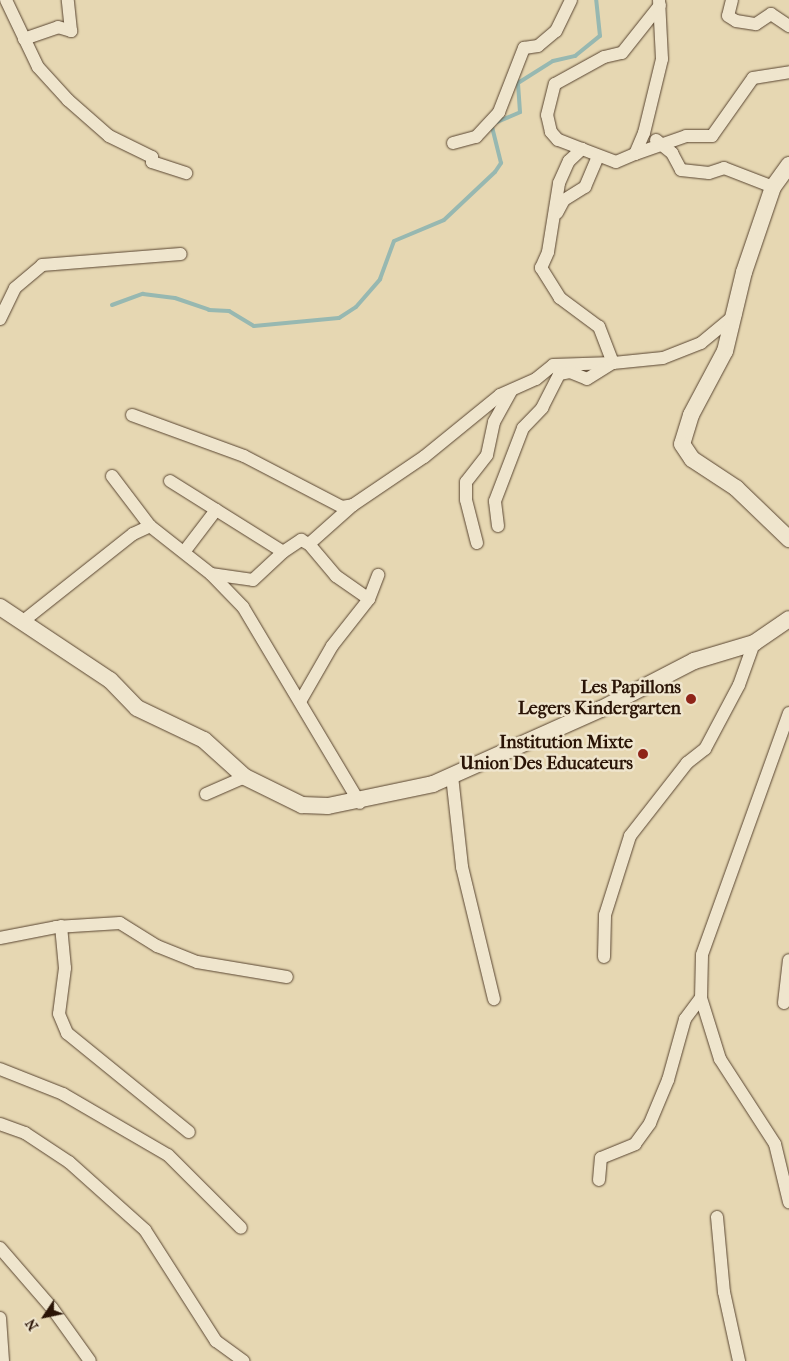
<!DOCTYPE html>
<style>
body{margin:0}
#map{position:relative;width:789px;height:1361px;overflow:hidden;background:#e6d7b2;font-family:"IM FELL French Canon",serif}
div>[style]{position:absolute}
.stream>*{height:4px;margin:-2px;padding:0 2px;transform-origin:2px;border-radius:2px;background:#97b8b1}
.roads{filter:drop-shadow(0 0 1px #594531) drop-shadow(0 0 1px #594531)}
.minor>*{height:12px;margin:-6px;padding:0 6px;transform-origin:6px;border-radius:6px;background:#efe5cd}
.tertiary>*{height:16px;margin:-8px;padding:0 8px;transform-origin:8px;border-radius:8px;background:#efe5cd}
.dots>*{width:14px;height:14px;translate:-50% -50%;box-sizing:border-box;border:2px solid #efe5cd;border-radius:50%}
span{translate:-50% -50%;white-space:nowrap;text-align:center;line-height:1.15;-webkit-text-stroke:5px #efe5cd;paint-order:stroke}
.poi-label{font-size:18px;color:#2a1406;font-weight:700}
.right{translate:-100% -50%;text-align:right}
.north{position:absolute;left:20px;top:1291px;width:50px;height:50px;-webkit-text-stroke:4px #efe5cd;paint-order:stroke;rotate:236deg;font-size:14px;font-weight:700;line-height:20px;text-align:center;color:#2a1406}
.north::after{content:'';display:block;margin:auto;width:18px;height:22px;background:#2a1406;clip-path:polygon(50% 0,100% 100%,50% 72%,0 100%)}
</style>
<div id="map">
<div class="stream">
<i style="left:497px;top:122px;width:25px;rotate:-23deg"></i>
<i style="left:520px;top:112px;width:29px;rotate:-94deg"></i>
<i style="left:518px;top:83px;width:41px;rotate:-32.2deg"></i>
<i style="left:553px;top:61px;width:23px;rotate:-13deg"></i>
<i style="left:575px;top:56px;width:32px;rotate:-39deg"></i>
<i style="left:600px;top:36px;width:36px;rotate:-96deg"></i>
<i style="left:112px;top:305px;width:33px;rotate:-20deg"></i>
<i style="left:143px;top:294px;width:32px;rotate:7deg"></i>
<i style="left:175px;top:298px;width:36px;rotate:19deg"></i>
<i style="left:209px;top:310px;width:20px;rotate:3deg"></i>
<i style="left:229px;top:311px;width:29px;rotate:31deg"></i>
<i style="left:254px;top:326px;width:85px;rotate:-5.4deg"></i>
<i style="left:339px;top:318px;width:20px;rotate:-33deg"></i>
<i style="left:356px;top:307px;width:37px;rotate:-49deg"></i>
<i style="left:380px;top:279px;width:40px;rotate:-69.8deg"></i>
<i style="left:394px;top:241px;width:54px;rotate:-22.8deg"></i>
<i style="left:444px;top:220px;width:70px;rotate:-43.3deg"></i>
<i style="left:495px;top:172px;width:11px;rotate:-56deg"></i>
<i style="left:501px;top:163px;width:37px;rotate:-104deg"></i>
</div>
<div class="roads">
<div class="minor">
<i style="left:6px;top:0;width:74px;rotate:64.5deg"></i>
<i style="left:38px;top:67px;width:45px;rotate:47.7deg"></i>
<i style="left:68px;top:100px;width:55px;rotate:41.3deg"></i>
<i style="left:109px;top:136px;width:48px;rotate:26deg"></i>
<i style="left:152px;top:157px;width:5px;rotate:90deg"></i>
<i style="left:152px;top:162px;width:36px;rotate:18deg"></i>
<i style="left:732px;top:0;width:16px;rotate:104deg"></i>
<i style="left:728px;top:16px;width:9px;rotate:32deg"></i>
<i style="left:736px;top:21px;width:20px;rotate:9deg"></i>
<i style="left:756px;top:24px;width:18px;rotate:-34deg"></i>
<i style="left:771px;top:14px;width:22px;rotate:34deg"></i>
<i style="left:24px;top:39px;width:36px;rotate:-19deg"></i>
<i style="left:58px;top:27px;width:14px;rotate:17deg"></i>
<i style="left:71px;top:31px;width:31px;rotate:-96deg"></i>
<i style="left:656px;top:140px;width:21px;rotate:39deg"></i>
<i style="left:672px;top:153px;width:19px;rotate:62deg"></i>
<i style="left:681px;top:170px;width:28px;rotate:6deg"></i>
<i style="left:709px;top:173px;width:16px;rotate:-18deg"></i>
<i style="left:724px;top:168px;width:53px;rotate:21.2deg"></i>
<i style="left:453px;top:143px;width:24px;rotate:-15deg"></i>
<i style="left:476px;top:137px;width:34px;rotate:-47deg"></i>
<i style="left:499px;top:112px;width:69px;rotate:-68.7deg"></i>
<i style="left:524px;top:48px;width:14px;rotate:-8deg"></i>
<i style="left:538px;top:46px;width:23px;rotate:-40deg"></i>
<i style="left:556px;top:31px;width:34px;rotate:-64deg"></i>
<i style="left:582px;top:149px;width:26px;rotate:-159deg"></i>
<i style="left:558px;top:140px;width:11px;rotate:-131deg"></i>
<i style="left:551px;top:132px;width:17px;rotate:-103deg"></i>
<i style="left:547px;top:115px;width:32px;rotate:-76deg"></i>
<i style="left:555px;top:84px;width:56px;rotate:-28.9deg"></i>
<i style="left:604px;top:57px;width:18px;rotate:-13deg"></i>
<i style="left:622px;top:53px;width:61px;rotate:-51.6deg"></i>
<i style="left:635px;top:154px;width:54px;rotate:-19.4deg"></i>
<i style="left:686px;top:136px;width:26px"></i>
<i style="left:712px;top:136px;width:71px;rotate:-54.7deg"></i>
<i style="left:753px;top:78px;width:36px;rotate:-9deg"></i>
<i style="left:557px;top:213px;width:15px;rotate:-62deg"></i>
<i style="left:564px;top:200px;width:25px;rotate:-32deg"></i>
<i style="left:585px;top:187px;width:33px;rotate:-67deg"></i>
<i style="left:0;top:319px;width:34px;rotate:-64deg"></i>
<i style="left:15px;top:288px;width:35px;rotate:-40deg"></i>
<i style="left:42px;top:265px;width:139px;rotate:-4.5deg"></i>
<i style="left:613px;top:363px;width:39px;rotate:-111deg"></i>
<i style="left:599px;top:327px;width:49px;rotate:-143.4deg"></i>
<i style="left:560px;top:298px;width:36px;rotate:-122deg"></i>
<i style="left:541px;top:268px;width:17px;rotate:-66deg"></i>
<i style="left:548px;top:252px;width:70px;rotate:-80.9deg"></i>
<i style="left:559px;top:183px;width:24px;rotate:-66deg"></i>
<i style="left:569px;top:161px;width:18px;rotate:-43deg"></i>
<i style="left:582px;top:149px;width:36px;rotate:21deg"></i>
<i style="left:616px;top:162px;width:21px;rotate:-23deg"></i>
<i style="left:635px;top:154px;width:23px;rotate:-67deg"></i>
<i style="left:644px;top:133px;width:76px;rotate:-76.3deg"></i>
<i style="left:662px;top:59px;width:59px;rotate:-92.9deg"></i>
<i style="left:132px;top:415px;width:119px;rotate:20.1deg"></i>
<i style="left:244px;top:456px;width:110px;rotate:27.5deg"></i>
<i style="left:342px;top:507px;width:11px;rotate:-10deg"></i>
<i style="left:353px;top:505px;width:86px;rotate:-34.1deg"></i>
<i style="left:424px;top:457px;width:98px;rotate:-39.2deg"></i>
<i style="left:500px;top:395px;width:39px;rotate:-24deg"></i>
<i style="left:536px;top:379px;width:22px;rotate:-39deg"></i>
<i style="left:553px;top:365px;width:60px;rotate:-1.9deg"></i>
<i style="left:112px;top:476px;width:63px;rotate:52.8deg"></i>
<i style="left:150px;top:526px;width:78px;rotate:38.2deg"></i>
<i style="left:211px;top:574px;width:46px;rotate:45.9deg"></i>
<i style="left:243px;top:607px;width:228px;rotate:59.2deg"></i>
<i style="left:170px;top:481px;width:133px;rotate:32.1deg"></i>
<i style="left:283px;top:552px;width:22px;rotate:-34deg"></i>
<i style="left:301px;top:540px;width:9px;rotate:27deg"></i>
<i style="left:309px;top:544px;width:42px;rotate:49.8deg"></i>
<i style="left:336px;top:576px;width:40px;rotate:34.9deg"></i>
<i style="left:498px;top:526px;width:25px;rotate:-97deg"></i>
<i style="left:495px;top:501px;width:78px;rotate:-69deg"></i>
<i style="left:523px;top:428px;width:28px;rotate:-46deg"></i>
<i style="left:542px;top:408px;width:38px;rotate:-63deg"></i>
<i style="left:559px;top:374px;width:11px;rotate:-10deg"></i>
<i style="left:570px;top:372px;width:18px;rotate:22deg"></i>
<i style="left:587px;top:379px;width:31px;rotate:-32deg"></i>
<i style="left:613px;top:363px;width:50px;rotate:-5.7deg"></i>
<i style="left:663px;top:358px;width:41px;rotate:-21.5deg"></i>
<i style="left:701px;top:343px;width:45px;rotate:-39.6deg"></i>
<i style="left:477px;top:543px;width:44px;rotate:-104.3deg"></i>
<i style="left:466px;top:500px;width:18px;rotate:-90deg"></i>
<i style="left:466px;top:482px;width:34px;rotate:-52deg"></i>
<i style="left:487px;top:455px;width:34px;rotate:-78deg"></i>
<i style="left:494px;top:422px;width:35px;rotate:-61deg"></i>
<i style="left:309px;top:544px;width:59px;rotate:-41.6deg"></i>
<i style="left:184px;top:552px;width:53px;rotate:-52.7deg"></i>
<i style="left:211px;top:574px;width:42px;rotate:8.1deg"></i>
<i style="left:253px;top:580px;width:41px;rotate:-43deg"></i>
<i style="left:22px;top:622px;width:142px;rotate:-38.4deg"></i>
<i style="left:133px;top:534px;width:19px;rotate:-25deg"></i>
<i style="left:301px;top:700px;width:62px;rotate:-60.1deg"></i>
<i style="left:332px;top:646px;width:60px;rotate:-51.8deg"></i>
<i style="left:369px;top:599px;width:26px;rotate:-69deg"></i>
<i style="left:789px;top:713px;width:257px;rotate:109.8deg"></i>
<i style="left:702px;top:955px;width:43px;rotate:91.3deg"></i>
<i style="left:701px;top:998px;width:64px;rotate:72.7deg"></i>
<i style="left:720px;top:1059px;width:101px;rotate:57.1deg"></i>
<i style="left:775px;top:1144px;width:60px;rotate:76.4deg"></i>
<i style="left:452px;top:776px;width:92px;rotate:83.7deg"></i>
<i style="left:462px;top:867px;width:136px;rotate:76.4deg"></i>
<i style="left:206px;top:794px;width:43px;rotate:-23.6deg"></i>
<i style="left:61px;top:926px;width:42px;rotate:84.6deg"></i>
<i style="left:65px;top:968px;width:46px;rotate:97.4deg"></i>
<i style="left:59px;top:1014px;width:21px;rotate:67deg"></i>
<i style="left:67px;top:1033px;width:157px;rotate:39.1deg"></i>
<i style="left:0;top:938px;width:57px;rotate:-11.1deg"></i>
<i style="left:56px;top:927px;width:64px;rotate:-3.6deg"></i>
<i style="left:120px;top:923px;width:44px;rotate:31.9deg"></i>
<i style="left:157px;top:946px;width:43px;rotate:21.8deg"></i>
<i style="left:197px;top:962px;width:91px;rotate:9.5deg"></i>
<i style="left:604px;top:957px;width:42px;rotate:-88.6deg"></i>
<i style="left:605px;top:915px;width:83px;rotate:-72.4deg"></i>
<i style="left:630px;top:836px;width:93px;rotate:-52deg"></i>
<i style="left:687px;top:763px;width:23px;rotate:-38deg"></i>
<i style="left:705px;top:749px;width:72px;rotate:-62deg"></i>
<i style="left:739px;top:685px;width:45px;rotate:-70.3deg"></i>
<i style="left:784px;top:1003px;width:43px;rotate:-83.4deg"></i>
<i style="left:0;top:1069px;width:68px;rotate:21.6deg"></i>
<i style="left:63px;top:1094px;width:121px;rotate:30.2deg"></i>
<i style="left:168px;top:1155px;width:103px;rotate:45deg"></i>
<i style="left:0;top:1124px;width:27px;rotate:20deg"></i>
<i style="left:25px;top:1133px;width:53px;rotate:33.4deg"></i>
<i style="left:69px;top:1162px;width:102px;rotate:41.8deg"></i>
<i style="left:145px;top:1230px;width:132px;rotate:57.4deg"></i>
<i style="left:216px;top:1341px;width:34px;rotate:36deg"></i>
<i style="left:599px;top:1180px;width:22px;rotate:-85deg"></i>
<i style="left:601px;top:1158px;width:37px;rotate:-22deg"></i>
<i style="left:635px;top:1144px;width:26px;rotate:-54deg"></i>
<i style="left:650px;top:1123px;width:47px;rotate:-67.3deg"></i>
<i style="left:668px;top:1080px;width:63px;rotate:-74.4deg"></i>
<i style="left:685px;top:1019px;width:26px;rotate:-53deg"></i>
<i style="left:717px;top:1217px;width:75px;rotate:84.7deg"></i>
<i style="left:724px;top:1292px;width:71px;rotate:77.7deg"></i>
<i style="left:0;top:1248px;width:79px;rotate:49.1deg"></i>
<i style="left:52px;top:1308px;width:65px;rotate:54.4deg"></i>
<i style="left:0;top:1318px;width:43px;rotate:86deg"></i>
</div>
<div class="tertiary">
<i style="left:789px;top:165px;width:27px;rotate:126deg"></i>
<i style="left:773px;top:187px;width:90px;rotate:108.8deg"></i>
<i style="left:744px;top:272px;width:81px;rotate:103.5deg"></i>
<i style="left:725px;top:351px;width:72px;rotate:118deg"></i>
<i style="left:691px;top:415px;width:30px;rotate:107deg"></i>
<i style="left:682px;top:444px;width:18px;rotate:56deg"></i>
<i style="left:692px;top:459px;width:53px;rotate:33.4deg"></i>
<i style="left:736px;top:488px;width:74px;rotate:43.9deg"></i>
<i style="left:0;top:607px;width:132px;rotate:33.6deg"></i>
<i style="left:110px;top:680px;width:39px;rotate:46deg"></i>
<i style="left:137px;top:708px;width:74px;rotate:25.5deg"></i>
<i style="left:204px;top:740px;width:55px;rotate:42.1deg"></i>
<i style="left:245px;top:777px;width:64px;rotate:26.2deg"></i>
<i style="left:302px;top:805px;width:26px;rotate:2deg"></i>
<i style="left:328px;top:806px;width:107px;rotate:-11.8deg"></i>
<i style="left:433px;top:784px;width:184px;rotate:-24.1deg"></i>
<i style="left:601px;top:709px;width:105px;rotate:-27.3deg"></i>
<i style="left:694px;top:661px;width:63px;rotate:-16.7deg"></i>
<i style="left:754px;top:643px;width:42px;rotate:-34.4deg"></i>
</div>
</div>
<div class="dots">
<i style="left:691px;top:699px;background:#8f2418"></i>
<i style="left:643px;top:754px;background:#8f2418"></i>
</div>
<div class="poi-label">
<span class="right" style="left:681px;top:699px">Les Papillons<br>Legers Kindergarten</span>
<span class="right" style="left:633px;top:754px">Institution Mixte<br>Union Des Educateurs</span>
</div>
<div class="north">N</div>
</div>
